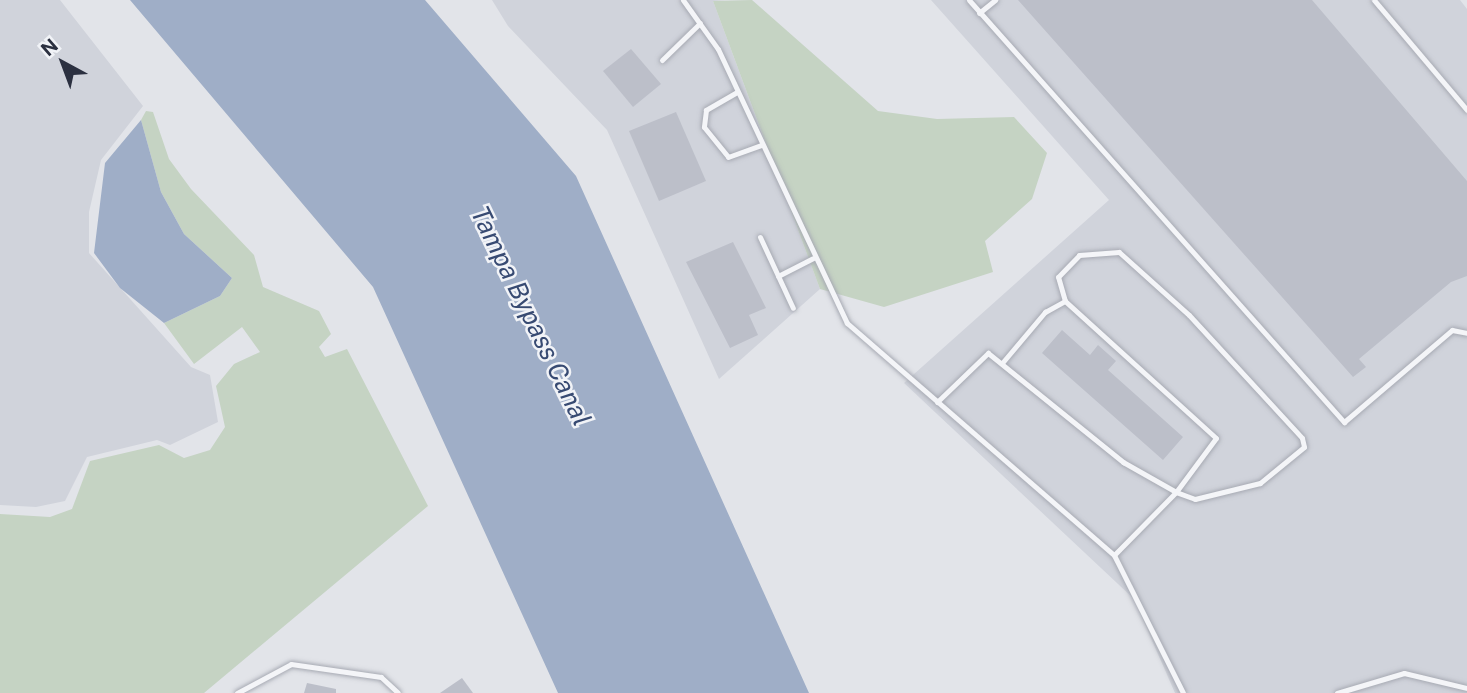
<!DOCTYPE html>
<style>
body{margin:0}
#map{position:relative;width:1467px;height:693px;overflow:hidden;background:#e2e4e9;font-family:"Public Sans",sans-serif}
div>[style]{position:absolute}
.built>*{inset:0;background:#d0d3db}
.green>*{inset:0;background:#c5d3c3}
.water>*{inset:0;background:#9faec7}
.building>*{inset:0;background:#bcbfc9}
.roads{filter:drop-shadow(0 0 2px #a7aab3) drop-shadow(0 0 2px #a7aab3)}
.service>*{height:5px;margin:-2.5px;padding:0 2.5px;transform-origin:2.5px;border-radius:2.5px;background:#f4f5f8}
span{translate:-50% -50%;white-space:nowrap;text-align:center;line-height:1.15;-webkit-text-stroke:5px #f1f3f7;paint-order:stroke}
.water-label{font-size:26px;color:#374a72;font-style:italic}
.north{position:absolute;left:28px;top:28px;width:70px;height:70px;-webkit-text-stroke:5px #f1f3f7;paint-order:stroke;rotate:319deg;font-size:19px;font-weight:700;line-height:28px;text-align:center;color:#2b3040}
.north::after{content:'';display:block;margin:auto;width:24px;height:32px;background:#2b3040;clip-path:polygon(50% 0,100% 100%,50% 72%,0 100%)}
</style>
<div id="map">
<div class="built">
<i style="clip-path:polygon(0 0,60px 0,143px 106px,101px 160px,89px 212px,89px 253px,191px 367px,210px 375px,218px 422px,170px 445px,157px 440px,87px 457px,65px 501px,36px 507px,0 505px)"></i>
<i style="clip-path:polygon(492px 0,725px 0,713px 1px,820px 289px,719px 379px,607px 130px,508px 26px)"></i>
<i style="clip-path:polygon(931px 0,1460px 0,1467px 9px,1467px 693px,1175px 693px,1134px 599px,904px 383px,1109px 200px)"></i>
</div>
<div class="green">
<i style="clip-path:polygon(752px 0,878px 111px,937px 119px,1014px 117px,1047px 153px,1032px 199px,985px 241px,993px 272px,884px 307px,820px 289px,713px 1px)"></i>
<i style="clip-path:polygon(146px 111px,153px 112px,169px 159px,191px 189px,254px 255px,263px 287px,319px 311px,331px 334px,319px 347px,325px 357px,347px 349px,428px 506px,204px 693px,0 693px,0 514px,50px 517px,72px 509px,90px 461px,159px 445px,184px 458px,210px 450px,225px 427px,216px 386px,234px 364px,260px 352px,242px 327px,194px 364px,164px 323px,220px 296px,232px 278px,184px 234px,161px 192px,141px 120px)"></i>
</div>
<div class="water">
<i style="clip-path:polygon(130px 0,425px 0,576px 176px,809px 693px,558px 693px,373px 287px)"></i>
<i style="clip-path:polygon(141px 120px,161px 192px,184px 234px,232px 278px,220px 296px,164px 323px,120px 288px,94px 253px,105px 163px)"></i>
</div>
<div class="building">
<i style="clip-path:polygon(1018px 0,1312px 0,1467px 181px,1467px 276px,1451px 282px,1359px 359px,1366px 367px,1353px 377px)"></i>
<i style="clip-path:polygon(631px 49px,661px 84px,633px 107px,603px 71px)"></i>
<i style="clip-path:polygon(676px 112px,706px 181px,659px 201px,629px 131px)"></i>
<i style="clip-path:polygon(733px 242px,766px 308px,749px 315px,758px 335px,730px 348px,686px 262px)"></i>
<i style="clip-path:polygon(1062px 330px,1090px 355px,1098px 345px,1116px 361px,1108px 370px,1183px 437px,1163px 460px,1042px 353px)"></i>
<i style="clip-path:polygon(462px 678px,473px 693px,440px 693px)"></i>
<i style="clip-path:polygon(307px 683px,336px 689px,336px 693px,304px 693px)"></i>
</div>
<div class="roads">
<div class="service">
<i style="left:683px;top:0;width:60px;rotate:54.5deg"></i>
<i style="left:718px;top:49px;width:303px;rotate:64.8deg"></i>
<i style="left:847px;top:323px;width:354px;rotate:41deg"></i>
<i style="left:1114px;top:555px;width:154px;rotate:63.4deg"></i>
<i style="left:969px;top:0;width:565px;rotate:48.37deg"></i>
<i style="left:1344px;top:422px;width:142px;rotate:-40.4deg"></i>
<i style="left:1452px;top:330px;width:15px;rotate:11deg"></i>
<i style="left:1374px;top:0;width:144px;rotate:49.8deg"></i>
<i style="left:979px;top:13px;width:21px;rotate:-39deg"></i>
<i style="left:662px;top:60px;width:53px;rotate:-44.2deg"></i>
<i style="left:737px;top:92px;width:36px;rotate:150deg"></i>
<i style="left:706px;top:110px;width:17px;rotate:97deg"></i>
<i style="left:704px;top:127px;width:38px;rotate:51deg"></i>
<i style="left:728px;top:157px;width:35px;rotate:-20deg"></i>
<i style="left:760px;top:237px;width:78px;rotate:65.1deg"></i>
<i style="left:1119px;top:252px;width:94px;rotate:42deg"></i>
<i style="left:1189px;top:315px;width:167px;rotate:47.4deg"></i>
<i style="left:1302px;top:438px;width:9px;rotate:77deg"></i>
<i style="left:1304px;top:447px;width:57px;rotate:140.7deg"></i>
<i style="left:1260px;top:483px;width:67px;rotate:166.2deg"></i>
<i style="left:1195px;top:499px;width:20px;rotate:-160deg"></i>
<i style="left:1176px;top:492px;width:67px;rotate:-53.5deg"></i>
<i style="left:1216px;top:438px;width:204px;rotate:-137.8deg"></i>
<i style="left:1065px;top:301px;width:25px;rotate:-106deg"></i>
<i style="left:1058px;top:277px;width:30px;rotate:-46deg"></i>
<i style="left:1079px;top:255px;width:40px;rotate:-4.3deg"></i>
<i style="left:778px;top:276px;width:39px;rotate:-27deg"></i>
<i style="left:1002px;top:363px;width:67px;rotate:-49.9deg"></i>
<i style="left:1045px;top:312px;width:23px;rotate:-29deg"></i>
<i style="left:937px;top:402px;width:71px;rotate:-43.9deg"></i>
<i style="left:988px;top:353px;width:174px;rotate:38.9deg"></i>
<i style="left:1123px;top:462px;width:61px;rotate:29.5deg"></i>
<i style="left:1176px;top:492px;width:88px;rotate:134.5deg"></i>
<i style="left:237px;top:693px;width:61px;rotate:-28.2deg"></i>
<i style="left:291px;top:664px;width:91px;rotate:8.2deg"></i>
<i style="left:381px;top:677px;width:23px;rotate:43deg"></i>
<i style="left:1337px;top:693px;width:70px;rotate:-16.6deg"></i>
<i style="left:1404px;top:673px;width:65px;rotate:13.4deg"></i>
</div>
</div>
<div class="water-label">
<span style="left:531px;top:316px;rotate:64deg">Tampa Bypass Canal</span>
</div>
<div class="north">N</div>
</div>
